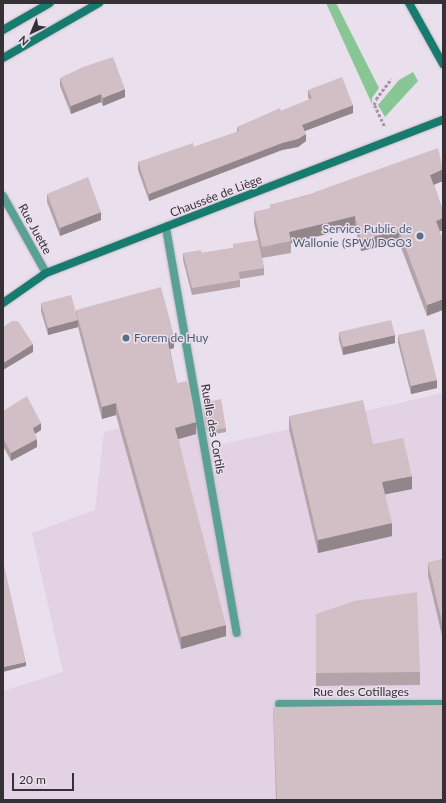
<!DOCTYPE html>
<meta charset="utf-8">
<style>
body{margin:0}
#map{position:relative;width:446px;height:803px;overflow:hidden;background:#eadfec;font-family:Lato,sans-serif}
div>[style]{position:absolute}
.built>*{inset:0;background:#e2d2e4}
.green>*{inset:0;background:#89c696}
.path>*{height:2.5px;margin-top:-1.25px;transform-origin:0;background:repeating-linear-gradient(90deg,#a097a1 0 3px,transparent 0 5px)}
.roads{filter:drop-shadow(0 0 1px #c6bcc8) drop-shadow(0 0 1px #c6bcc8)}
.lane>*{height:8px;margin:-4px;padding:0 4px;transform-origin:4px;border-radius:4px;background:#5ba095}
.street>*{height:8px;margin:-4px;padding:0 4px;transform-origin:4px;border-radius:4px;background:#5ba095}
.secondary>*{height:8px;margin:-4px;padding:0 4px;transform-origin:4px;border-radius:4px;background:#177b6f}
.wall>*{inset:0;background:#b4a4a9}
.shaded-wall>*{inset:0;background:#92868a}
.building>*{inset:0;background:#d1bfc5}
.dots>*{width:11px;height:11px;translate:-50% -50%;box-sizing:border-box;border:2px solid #eadfec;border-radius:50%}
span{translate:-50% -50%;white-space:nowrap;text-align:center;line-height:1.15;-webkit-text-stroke:3px #eadfec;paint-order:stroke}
.street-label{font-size:12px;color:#363136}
.service-label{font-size:12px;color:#4e5e75}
.right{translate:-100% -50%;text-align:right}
.left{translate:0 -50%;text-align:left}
.frame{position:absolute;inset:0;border:4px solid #363136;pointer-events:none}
.north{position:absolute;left:12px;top:12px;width:40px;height:40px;-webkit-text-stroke:3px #eadfec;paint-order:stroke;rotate:224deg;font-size:11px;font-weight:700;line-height:16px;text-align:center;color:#363136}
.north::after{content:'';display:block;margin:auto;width:14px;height:18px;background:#363136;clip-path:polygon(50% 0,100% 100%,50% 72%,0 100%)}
.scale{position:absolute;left:12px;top:773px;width:62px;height:18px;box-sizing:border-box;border:2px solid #363136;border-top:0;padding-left:5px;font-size:12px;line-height:14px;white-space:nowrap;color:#363136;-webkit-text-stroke:3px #eadfec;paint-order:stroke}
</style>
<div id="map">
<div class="built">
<i style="clip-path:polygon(443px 393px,443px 800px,3px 800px,3px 691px,63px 672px,32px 533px,95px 510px,104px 432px,204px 406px,211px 447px)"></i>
</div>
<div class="green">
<i style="clip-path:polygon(326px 3px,336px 3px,379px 88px,372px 98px,372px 104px)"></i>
<i style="clip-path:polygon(413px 72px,418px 81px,385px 117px,378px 105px,399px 80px)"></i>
</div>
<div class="path">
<i style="left:384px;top:126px;width:23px;rotate:-115deg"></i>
<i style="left:374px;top:105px;width:6px;rotate:-72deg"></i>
<i style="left:376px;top:99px;width:25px;rotate:-53deg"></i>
</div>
<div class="roads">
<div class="lane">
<i style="left:166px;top:228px;width:411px;rotate:80.1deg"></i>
</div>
<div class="street">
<i style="left:3px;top:196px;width:88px;rotate:60.8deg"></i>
<i style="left:279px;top:704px;width:164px"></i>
</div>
<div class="secondary">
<i style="left:409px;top:3px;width:70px;rotate:60.9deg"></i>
<i style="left:3px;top:30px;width:54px;rotate:-29.9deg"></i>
<i style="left:3px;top:58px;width:111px;rotate:-29.8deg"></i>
<i style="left:3px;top:303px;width:52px;rotate:-34.9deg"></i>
<i style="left:46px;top:273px;width:425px;rotate:-21.1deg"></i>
</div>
</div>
<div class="wall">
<i style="clip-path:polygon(60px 78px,125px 97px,103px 106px,101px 102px,71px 114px,60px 86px)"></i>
<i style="clip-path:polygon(308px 90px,353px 113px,305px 131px,306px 141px,298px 147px,282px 150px,149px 201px,138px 170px,138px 162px,194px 147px,237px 132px,237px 127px,281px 111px,309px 100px,308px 97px)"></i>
<i style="clip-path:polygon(443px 181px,434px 185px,443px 211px,443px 230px,440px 231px,427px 316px,399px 242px,361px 251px,355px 227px,291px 243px,291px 253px,262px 258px,264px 268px,264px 275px,240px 279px,240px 287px,192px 295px,183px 260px,183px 253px,202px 253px,233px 248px,258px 240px,254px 223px,254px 212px,270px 209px,270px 205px,315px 193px,315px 192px)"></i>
<i style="clip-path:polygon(47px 194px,101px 220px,60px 236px,47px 202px)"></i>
<i style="clip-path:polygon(41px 303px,76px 314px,76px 310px,174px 348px,170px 349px,177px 383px,196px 434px,178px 439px,226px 636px,181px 649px,116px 415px,102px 419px,78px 327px,48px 335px,41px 311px)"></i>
<i style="clip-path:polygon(339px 332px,395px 343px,343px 355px,339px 340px)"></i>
<i style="clip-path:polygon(398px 335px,437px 388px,411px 394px,398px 343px)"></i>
<i style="clip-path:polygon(203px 403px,226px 428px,226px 432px,210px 435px,209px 430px,207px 431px,203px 407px)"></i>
<i style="clip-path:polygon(3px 411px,41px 430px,35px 434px,37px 447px,11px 461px,3px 446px)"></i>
<i style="clip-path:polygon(289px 416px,373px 444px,412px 489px,385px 494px,392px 536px,318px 553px,289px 429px)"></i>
<i style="clip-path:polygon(443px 559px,443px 640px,428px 576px,428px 563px)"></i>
<i style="clip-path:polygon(316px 614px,420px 672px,420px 685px,316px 686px)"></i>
<i style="clip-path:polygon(273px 707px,443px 800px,276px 800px)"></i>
</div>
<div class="shaded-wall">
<i style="clip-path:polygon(125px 89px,125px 97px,103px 106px,103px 98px)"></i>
<i style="clip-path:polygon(101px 94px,101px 102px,71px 114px,71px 106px)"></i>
<i style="clip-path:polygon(353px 105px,353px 113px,302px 132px,302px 125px)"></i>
<i style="clip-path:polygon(306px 134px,306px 141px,298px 147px,282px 150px,149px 201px,149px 194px)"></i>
<i style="clip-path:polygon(443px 169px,443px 181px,430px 186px,430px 175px)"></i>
<i style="clip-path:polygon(101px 212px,101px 220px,60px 236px,60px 228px)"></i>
<i style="clip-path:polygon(355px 216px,355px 227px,291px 243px,289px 232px)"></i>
<i style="clip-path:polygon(443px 218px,443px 230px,436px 233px,436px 221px)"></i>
<i style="clip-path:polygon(399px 230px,399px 242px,361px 251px,361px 240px)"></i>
<i style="clip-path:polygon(443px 299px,443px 310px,427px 316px,427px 305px)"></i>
<i style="clip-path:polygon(78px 320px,78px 327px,48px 335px,48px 328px)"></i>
<i style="clip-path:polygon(395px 335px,395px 343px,343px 355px,343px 347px)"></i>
<i style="clip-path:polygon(174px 336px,174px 348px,167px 350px,167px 338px)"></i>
<i style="clip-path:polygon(33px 344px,33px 352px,3px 370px,3px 363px)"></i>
<i style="clip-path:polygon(437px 380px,437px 388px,411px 394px,411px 386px)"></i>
<i style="clip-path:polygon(116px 403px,116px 415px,102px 419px,102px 407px)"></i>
<i style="clip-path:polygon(196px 422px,196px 434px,175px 440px,175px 428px)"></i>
<i style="clip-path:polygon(41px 423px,41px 430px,33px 435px,33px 428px)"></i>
<i style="clip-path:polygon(209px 426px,209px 430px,207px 431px,207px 427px)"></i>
<i style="clip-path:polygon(37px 439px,37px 447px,11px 461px,11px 453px)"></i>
<i style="clip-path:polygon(412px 476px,412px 489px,382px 495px,382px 482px)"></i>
<i style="clip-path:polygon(392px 523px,392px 536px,318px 553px,318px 540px)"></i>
<i style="clip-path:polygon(226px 625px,226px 636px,181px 649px,181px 637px)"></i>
<i style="clip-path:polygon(26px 662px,26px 666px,3px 672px,3px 667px)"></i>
</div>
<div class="building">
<i style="clip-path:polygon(113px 57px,125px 89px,103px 98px,101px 94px,71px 106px,60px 78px,83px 67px)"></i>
<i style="clip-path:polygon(342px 77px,353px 105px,302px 125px,306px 134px,298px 139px,282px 143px,149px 194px,138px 162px,193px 143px,194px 147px,239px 131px,237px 127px,280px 108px,281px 111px,312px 98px,308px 90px)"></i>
<i style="clip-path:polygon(438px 148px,443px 169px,430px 175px,443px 211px,443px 218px,436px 221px,443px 240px,443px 299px,427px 305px,399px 230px,361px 240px,355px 216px,289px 232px,291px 241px,262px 247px,254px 212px,270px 208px,270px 205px,316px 193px,315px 192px)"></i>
<i style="clip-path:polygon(88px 177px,101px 212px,60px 228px,47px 194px)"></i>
<i style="clip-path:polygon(258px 240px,264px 268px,239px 272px,240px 280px,192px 288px,183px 253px,201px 250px,202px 253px,233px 248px,233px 244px)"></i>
<i style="clip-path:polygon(161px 287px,174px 336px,167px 338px,177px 383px,187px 381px,192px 398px,196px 422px,175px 428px,226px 625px,181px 637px,116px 403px,102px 407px,76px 310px)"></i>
<i style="clip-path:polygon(71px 295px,78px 320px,48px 328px,41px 303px)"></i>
<i style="clip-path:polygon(391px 320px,395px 335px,343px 347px,339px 332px)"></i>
<i style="clip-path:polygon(12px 321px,18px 321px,33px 344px,3px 363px,3px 327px)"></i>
<i style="clip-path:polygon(424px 329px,437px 380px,411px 386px,398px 335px)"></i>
<i style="clip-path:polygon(27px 396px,41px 423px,33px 428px,37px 439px,11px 453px,3px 438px,3px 411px)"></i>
<i style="clip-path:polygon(221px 399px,226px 428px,210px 431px,209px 426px,207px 427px,203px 403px)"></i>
<i style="clip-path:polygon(363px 400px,373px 444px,403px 438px,412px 476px,382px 482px,392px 523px,318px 540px,289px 416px)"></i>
<i style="clip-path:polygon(443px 559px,443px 626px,428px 563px)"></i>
<i style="clip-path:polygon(3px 561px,26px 662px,3px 667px)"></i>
<i style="clip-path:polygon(417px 592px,420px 672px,316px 673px,316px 614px,354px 601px)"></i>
<i style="clip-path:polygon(443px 705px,443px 800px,277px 800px,273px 707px)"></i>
</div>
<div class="dots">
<i style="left:420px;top:236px;background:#5c6f8a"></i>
<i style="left:126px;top:338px;background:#5c6f8a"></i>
</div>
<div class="street-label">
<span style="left:216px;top:196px;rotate:-21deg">Chaussée de Liège</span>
<span style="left:35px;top:229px;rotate:61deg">Rue Juette</span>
<span style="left:213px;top:429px;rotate:80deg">Ruelle des Cortils</span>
<span style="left:361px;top:692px">Rue des Cotillages</span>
</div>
<div class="service-label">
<span class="right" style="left:412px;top:236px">Service Public de<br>Wallonie (SPW) DGO3</span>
<span class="left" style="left:134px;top:338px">Forem de Huy</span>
</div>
<div class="frame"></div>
<div class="north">N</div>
<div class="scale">20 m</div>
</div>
